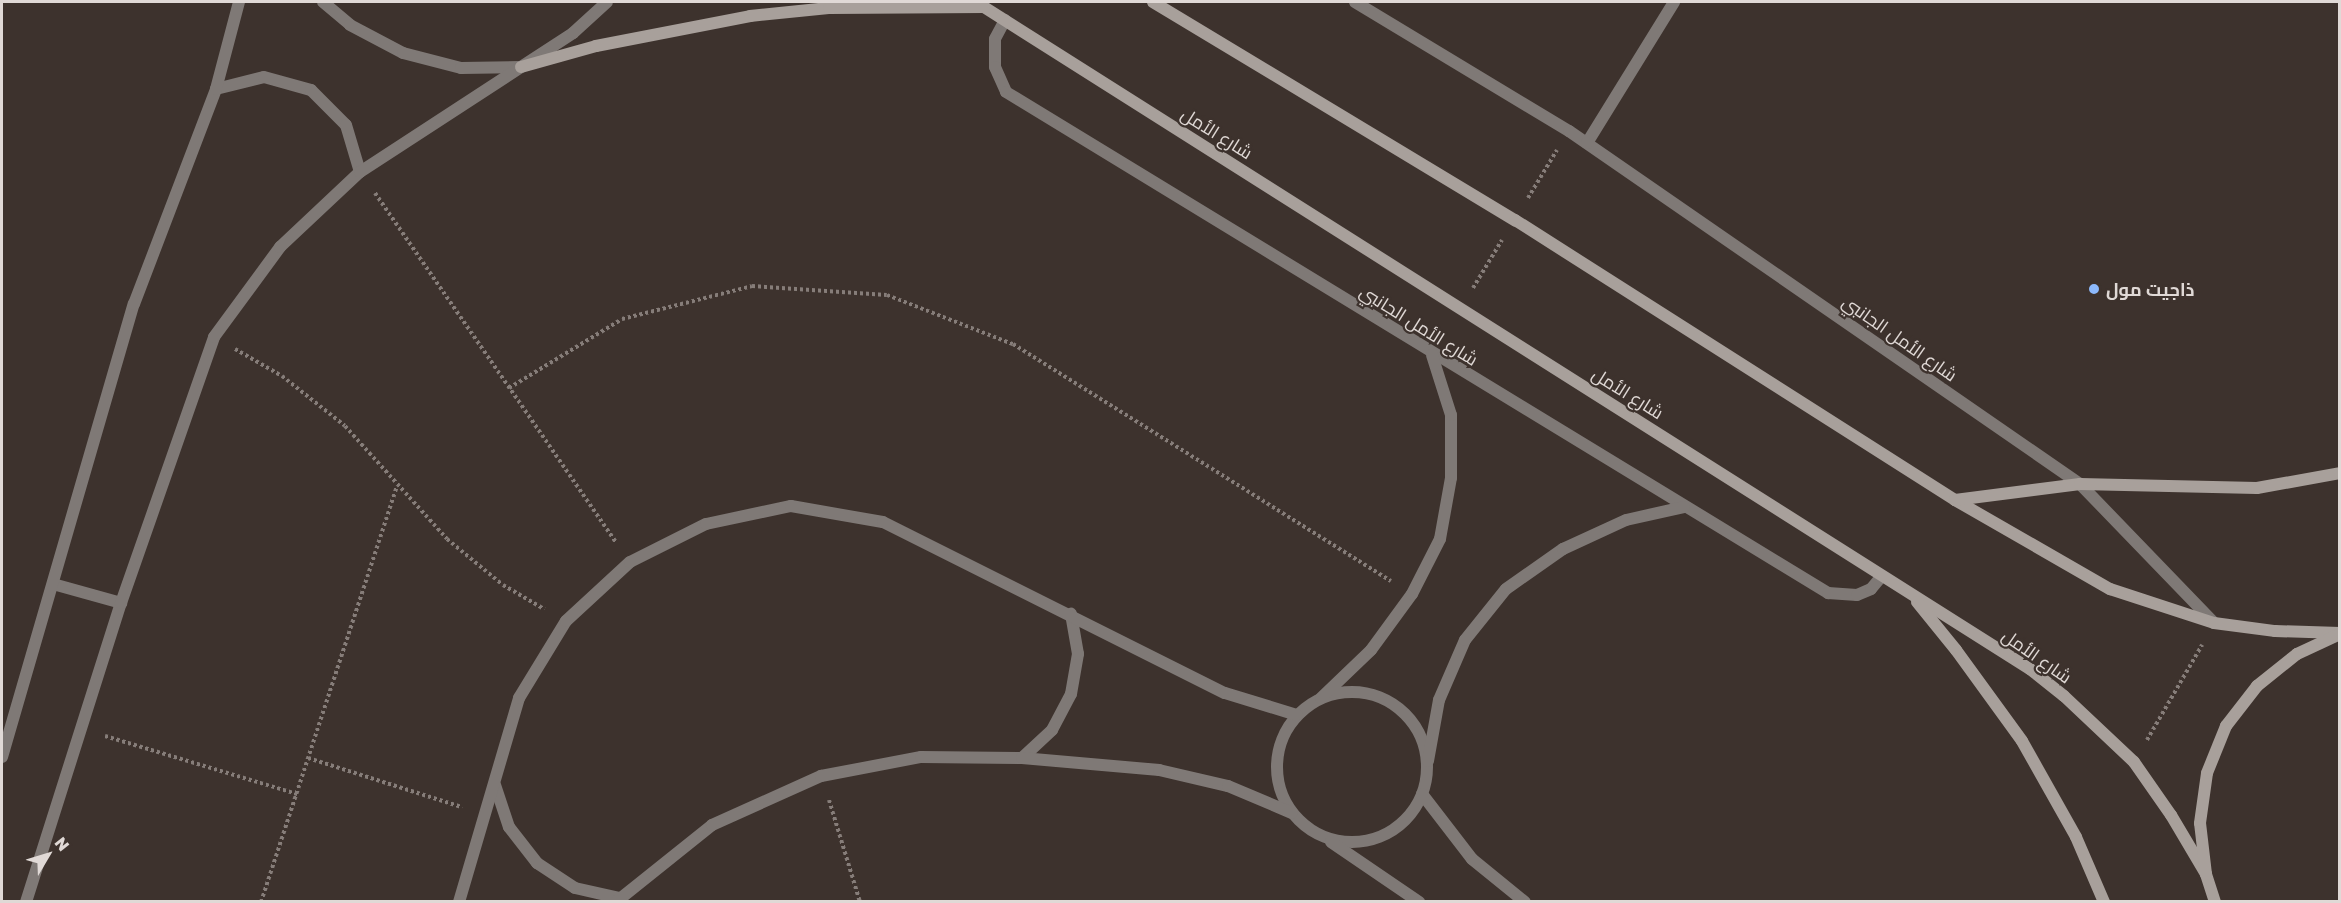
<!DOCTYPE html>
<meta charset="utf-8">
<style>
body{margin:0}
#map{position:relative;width:2341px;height:903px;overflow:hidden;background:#3d322d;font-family:"Golos Text",Cairo,sans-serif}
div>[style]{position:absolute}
.path>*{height:4px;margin-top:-2px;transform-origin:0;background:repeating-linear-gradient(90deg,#867d79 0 3px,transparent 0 6px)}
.minor>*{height:12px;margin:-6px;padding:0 6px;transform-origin:6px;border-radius:6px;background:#7f7976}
.minor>.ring{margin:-6px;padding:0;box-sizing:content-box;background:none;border:12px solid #7f7976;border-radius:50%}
.secondary>*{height:12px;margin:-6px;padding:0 6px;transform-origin:6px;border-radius:6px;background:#a8a09b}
.dots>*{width:16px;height:16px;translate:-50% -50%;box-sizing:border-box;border:3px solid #3d322d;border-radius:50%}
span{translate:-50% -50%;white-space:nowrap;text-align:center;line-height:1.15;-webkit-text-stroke:4.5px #3d322d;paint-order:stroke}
.street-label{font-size:18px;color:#e0d9d6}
.poi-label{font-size:18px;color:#e0d9d6;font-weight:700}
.left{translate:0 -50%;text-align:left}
.frame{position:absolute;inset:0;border:3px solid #e0d9d6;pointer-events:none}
.north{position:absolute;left:18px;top:825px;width:60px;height:60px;-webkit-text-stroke:4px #3d322d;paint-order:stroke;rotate:52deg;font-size:16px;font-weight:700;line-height:24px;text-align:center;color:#e0d9d6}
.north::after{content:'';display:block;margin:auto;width:21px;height:27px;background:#e0d9d6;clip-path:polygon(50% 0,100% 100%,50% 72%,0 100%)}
</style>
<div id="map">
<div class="path">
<i style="left:375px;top:193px;width:424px;rotate:55.4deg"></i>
<i style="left:1528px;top:198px;width:56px;rotate:-58.9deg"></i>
<i style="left:1473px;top:288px;width:56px;rotate:-58.9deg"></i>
<i style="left:235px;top:349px;width:54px;rotate:29.9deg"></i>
<i style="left:282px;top:376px;width:80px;rotate:38.4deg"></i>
<i style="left:345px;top:426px;width:152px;rotate:47.9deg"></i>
<i style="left:447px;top:539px;width:72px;rotate:39.4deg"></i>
<i style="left:503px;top:585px;width:48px;rotate:30.3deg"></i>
<i style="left:509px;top:388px;width:132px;rotate:-31.4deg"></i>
<i style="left:622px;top:319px;width:134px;rotate:-14.2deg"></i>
<i style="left:752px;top:286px;width:135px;rotate:3.8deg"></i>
<i style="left:887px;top:295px;width:135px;rotate:21.3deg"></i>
<i style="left:1013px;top:344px;width:446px;rotate:32.1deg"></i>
<i style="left:105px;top:736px;width:201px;rotate:16.8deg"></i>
<i style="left:2147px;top:740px;width:110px;rotate:-59.9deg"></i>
<i style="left:308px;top:758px;width:162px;rotate:17.7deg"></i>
<i style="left:829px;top:800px;width:107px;rotate:73.1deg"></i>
<i style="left:261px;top:902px;width:438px;rotate:-71.9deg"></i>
</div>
<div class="minor">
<i style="left:323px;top:2px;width:35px;rotate:40deg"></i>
<i style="left:350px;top:25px;width:60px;rotate:27.8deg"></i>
<i style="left:403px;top:53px;width:60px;rotate:14.5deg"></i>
<i style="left:461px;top:68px;width:59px;rotate:-1deg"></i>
<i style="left:1355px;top:2px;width:250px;rotate:31.1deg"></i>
<i style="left:1569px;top:131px;width:621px;rotate:34.64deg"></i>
<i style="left:2080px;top:484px;width:193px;rotate:46deg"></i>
<i style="left:1005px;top:20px;width:21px;rotate:118deg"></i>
<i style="left:995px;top:39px;width:28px;rotate:90deg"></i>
<i style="left:995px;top:67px;width:27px;rotate:66deg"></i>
<i style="left:1006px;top:92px;width:963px;rotate:31.36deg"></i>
<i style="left:1828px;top:593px;width:29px;rotate:4deg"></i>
<i style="left:1857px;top:595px;width:15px;rotate:-23deg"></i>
<i style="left:1871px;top:589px;width:17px;rotate:-50deg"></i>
<i style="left:216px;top:89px;width:49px;rotate:-14deg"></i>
<i style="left:264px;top:77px;width:49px;rotate:15.5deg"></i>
<i style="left:311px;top:90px;width:49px;rotate:45deg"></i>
<i style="left:346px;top:125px;width:49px;rotate:73.4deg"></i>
<i style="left:1587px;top:143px;width:166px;rotate:-58.3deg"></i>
<i style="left:53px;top:584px;width:71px;rotate:15.6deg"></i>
<i class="ring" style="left:1277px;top:692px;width:138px;height:138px"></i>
<i style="left:1321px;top:698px;width:69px;rotate:-43.8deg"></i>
<i style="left:1371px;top:650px;width:69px;rotate:-53.8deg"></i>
<i style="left:1412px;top:594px;width:62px;rotate:-63deg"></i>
<i style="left:1440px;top:539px;width:62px;rotate:-79.8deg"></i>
<i style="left:1451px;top:478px;width:63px;rotate:-90deg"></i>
<i style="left:1451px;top:415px;width:63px;rotate:-107.6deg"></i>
<i style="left:2px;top:757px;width:472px;rotate:-73.8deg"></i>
<i style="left:134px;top:304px;width:230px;rotate:-69.1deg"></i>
<i style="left:216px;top:89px;width:90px;rotate:-75.2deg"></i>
<i style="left:1022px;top:758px;width:41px;rotate:-43deg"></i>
<i style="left:1052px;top:730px;width:41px;rotate:-62.2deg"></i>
<i style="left:1071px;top:694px;width:41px;rotate:-80.1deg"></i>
<i style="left:1078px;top:654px;width:41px;rotate:-99.9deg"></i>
<i style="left:1428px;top:761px;width:62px;rotate:-79.8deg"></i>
<i style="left:1439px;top:700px;width:65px;rotate:-66.6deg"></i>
<i style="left:1465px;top:640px;width:65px;rotate:-51.2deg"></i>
<i style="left:1506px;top:589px;width:70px;rotate:-35.1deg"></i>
<i style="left:1563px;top:549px;width:69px;rotate:-24.7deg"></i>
<i style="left:1626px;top:520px;width:59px;rotate:-12.6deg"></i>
<i style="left:495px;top:785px;width:44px;rotate:71.6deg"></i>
<i style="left:509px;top:827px;width:46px;rotate:52.1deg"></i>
<i style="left:537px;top:863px;width:45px;rotate:33.3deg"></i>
<i style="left:575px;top:888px;width:45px;rotate:12.8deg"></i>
<i style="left:1422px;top:794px;width:82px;rotate:52.4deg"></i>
<i style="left:1472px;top:859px;width:68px;rotate:39.1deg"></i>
<i style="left:1331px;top:842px;width:107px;rotate:34.3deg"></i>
<i style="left:26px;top:902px;width:314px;rotate:-72.4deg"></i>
<i style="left:121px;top:603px;width:282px;rotate:-70.7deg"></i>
<i style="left:214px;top:337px;width:112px;rotate:-53.7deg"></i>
<i style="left:280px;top:247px;width:110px;rotate:-43.2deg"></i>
<i style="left:360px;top:172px;width:254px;rotate:-33.1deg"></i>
<i style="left:573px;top:33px;width:46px;rotate:-42.4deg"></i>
<i style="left:459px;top:902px;width:213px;rotate:-73.6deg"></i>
<i style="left:519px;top:698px;width:90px;rotate:-58.6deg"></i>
<i style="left:566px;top:621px;width:87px;rotate:-42.7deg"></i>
<i style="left:630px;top:562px;width:85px;rotate:-26.6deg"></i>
<i style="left:706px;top:524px;width:87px;rotate:-12deg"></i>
<i style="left:791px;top:506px;width:93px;rotate:9.9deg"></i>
<i style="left:883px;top:522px;width:382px;rotate:26.6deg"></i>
<i style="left:1225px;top:693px;width:75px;rotate:17deg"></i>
<i style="left:616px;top:902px;width:123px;rotate:-38.7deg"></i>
<i style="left:712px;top:825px;width:120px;rotate:-24.2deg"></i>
<i style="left:821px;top:776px;width:102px;rotate:-10.8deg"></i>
<i style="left:921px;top:757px;width:101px;rotate:0.6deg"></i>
<i style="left:1022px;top:758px;width:138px;rotate:5deg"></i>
<i style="left:1159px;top:770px;width:71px;rotate:13.1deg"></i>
<i style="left:1228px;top:786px;width:69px;rotate:22.9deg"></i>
</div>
<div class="secondary">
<i style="left:976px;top:2px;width:1247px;rotate:32.33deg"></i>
<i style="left:2030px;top:669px;width:43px;rotate:38.5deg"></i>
<i style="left:2064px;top:696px;width:96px;rotate:43.3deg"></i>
<i style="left:2134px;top:762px;width:65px;rotate:55.1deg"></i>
<i style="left:2171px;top:815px;width:69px;rotate:59.3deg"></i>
<i style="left:1153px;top:2px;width:423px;rotate:31.1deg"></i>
<i style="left:1515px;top:220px;width:522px;rotate:32.47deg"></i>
<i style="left:1955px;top:500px;width:179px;rotate:29.9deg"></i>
<i style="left:2110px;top:589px;width:109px;rotate:18.1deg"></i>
<i style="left:2214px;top:623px;width:62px;rotate:7.5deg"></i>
<i style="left:2275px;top:631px;width:65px;rotate:1.8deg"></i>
<i style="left:521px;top:67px;width:78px;rotate:-15.6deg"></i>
<i style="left:596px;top:46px;width:157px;rotate:-11deg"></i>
<i style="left:750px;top:16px;width:79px;rotate:-5.8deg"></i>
<i style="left:829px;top:8px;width:155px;rotate:-0.4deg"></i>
<i style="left:1955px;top:500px;width:126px;rotate:-7.3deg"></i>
<i style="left:2080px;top:484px;width:177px;rotate:1.3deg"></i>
<i style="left:2257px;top:488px;width:84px;rotate:-10.2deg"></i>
<i style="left:1917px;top:602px;width:62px;rotate:50.9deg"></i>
<i style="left:1956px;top:650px;width:112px;rotate:54deg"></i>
<i style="left:2022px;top:741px;width:110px;rotate:60.6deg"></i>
<i style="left:2076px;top:837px;width:71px;rotate:66.7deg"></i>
<i style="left:2215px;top:902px;width:29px;rotate:-108deg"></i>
<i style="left:2206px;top:874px;width:51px;rotate:-96.7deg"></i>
<i style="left:2200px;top:823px;width:50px;rotate:-82deg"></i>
<i style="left:2207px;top:773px;width:51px;rotate:-68deg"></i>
<i style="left:2226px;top:726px;width:51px;rotate:-52.2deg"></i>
<i style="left:2257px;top:686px;width:51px;rotate:-38.7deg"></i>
<i style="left:2297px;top:654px;width:45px;rotate:-24.9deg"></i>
</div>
<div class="dots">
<i style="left:2094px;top:289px;background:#8db9fc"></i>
</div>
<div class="street-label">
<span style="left:1217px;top:133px;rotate:32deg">شارع الأمل</span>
<span style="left:1419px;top:325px;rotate:32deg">شارع الأمل الجانبي</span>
<span style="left:1900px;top:338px;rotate:35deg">شارع الأمل الجانبي</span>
<span style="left:1628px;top:393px;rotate:32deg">شارع الأمل</span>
<span style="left:2037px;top:656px;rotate:35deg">شارع الأمل</span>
</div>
<div class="poi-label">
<span class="left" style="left:2106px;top:289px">ذاجيت مول</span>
</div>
<div class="frame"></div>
<div class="north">N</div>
</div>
